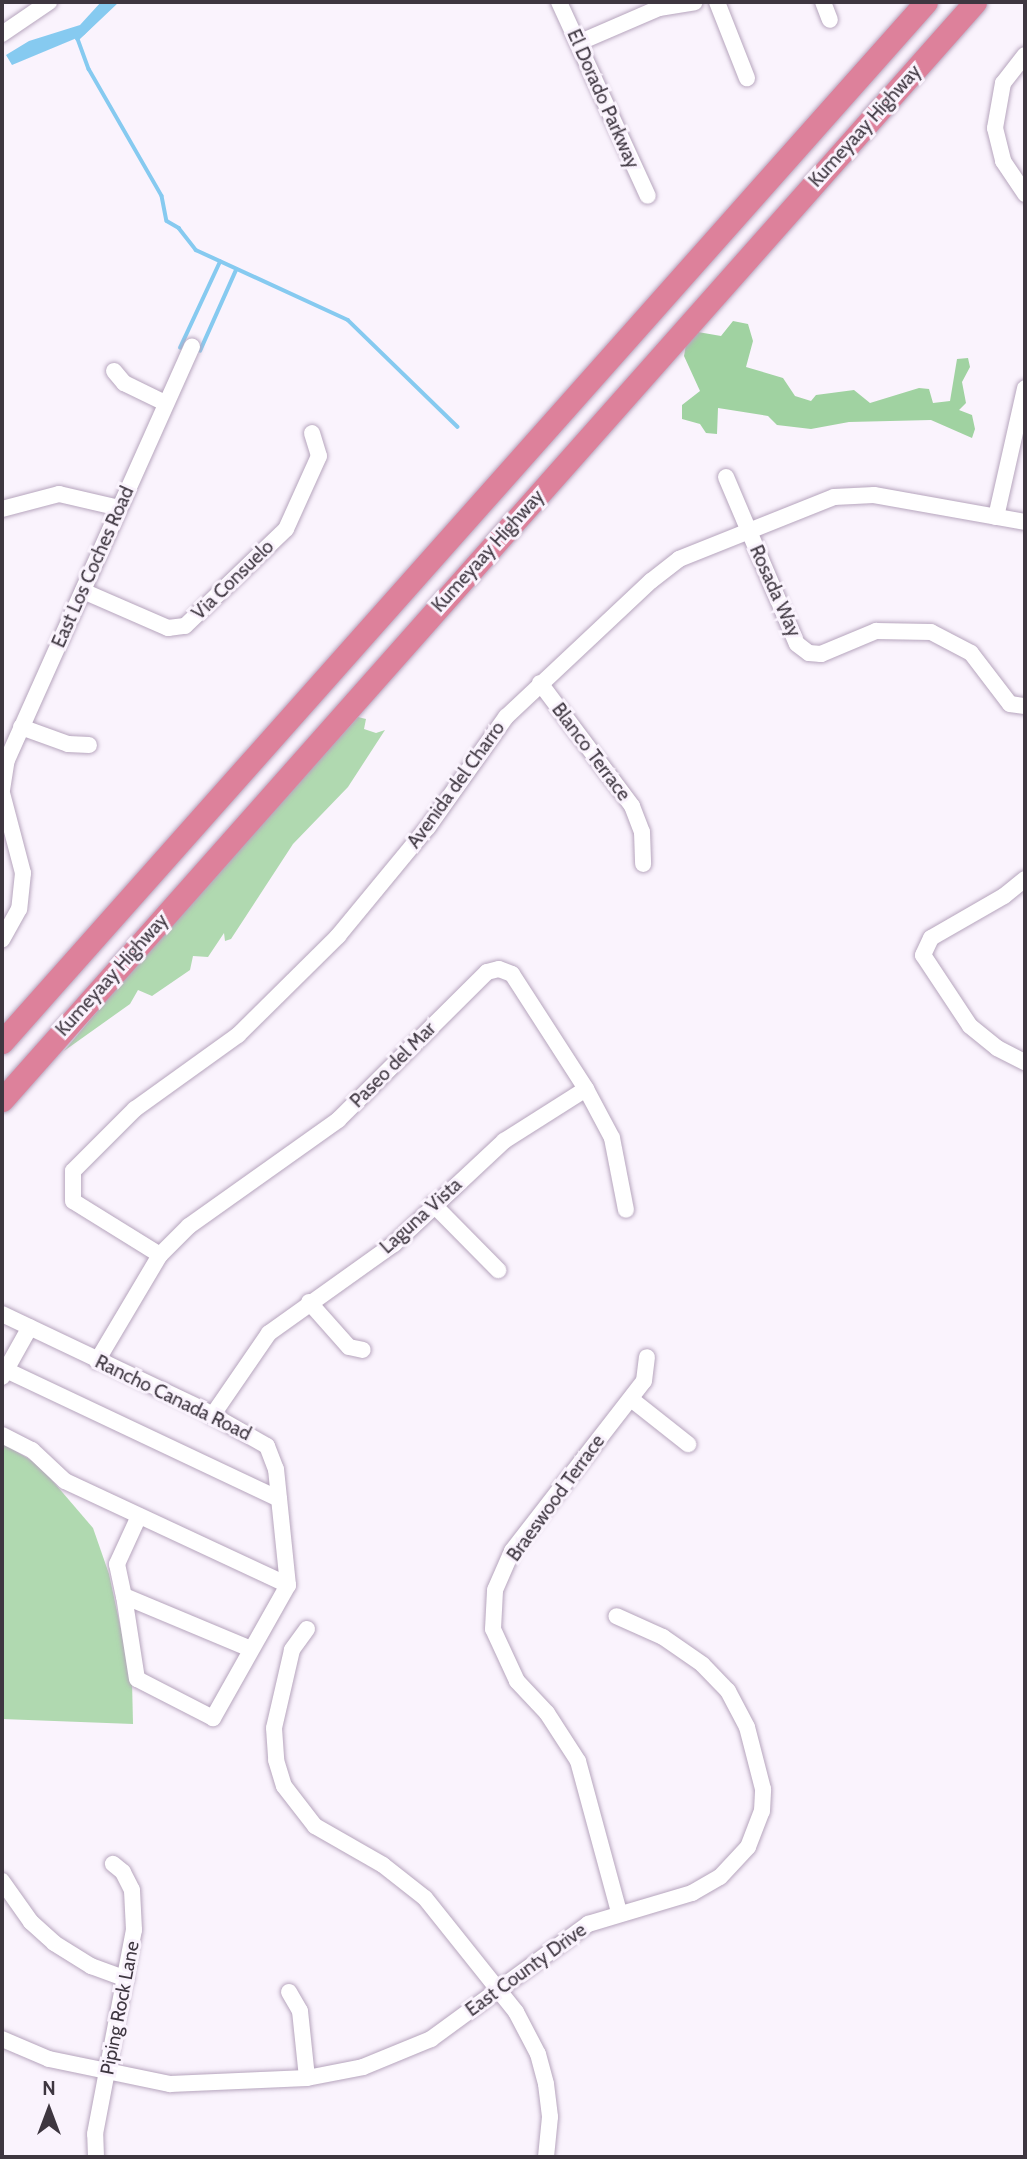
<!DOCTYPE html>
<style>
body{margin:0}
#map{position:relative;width:1027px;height:2159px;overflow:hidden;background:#faf3fd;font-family:Cabin,sans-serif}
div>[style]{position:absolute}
.green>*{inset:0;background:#b0d9b0}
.forest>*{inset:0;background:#a0d2a1}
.water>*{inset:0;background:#86caf0}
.stream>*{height:3.5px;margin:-1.75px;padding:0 1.75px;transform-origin:1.75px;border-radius:1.75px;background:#86caf0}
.roads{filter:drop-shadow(0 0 2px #b6a5bd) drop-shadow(0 0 2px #b6a5bd)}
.minor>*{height:16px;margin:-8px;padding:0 8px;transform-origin:8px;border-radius:8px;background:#fff}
.highway>*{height:23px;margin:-11.5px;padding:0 11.5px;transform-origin:11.5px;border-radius:11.5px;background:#dd819b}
span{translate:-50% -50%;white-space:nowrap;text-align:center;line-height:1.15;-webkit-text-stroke:6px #faf3fd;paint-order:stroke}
.street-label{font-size:19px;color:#3e3640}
.frame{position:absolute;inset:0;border:4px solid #3e3640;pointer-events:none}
.north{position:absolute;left:14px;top:2075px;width:70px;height:70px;-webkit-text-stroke:5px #faf3fd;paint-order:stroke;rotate:0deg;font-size:19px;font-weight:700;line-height:28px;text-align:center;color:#3e3640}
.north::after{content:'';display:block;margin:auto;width:24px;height:32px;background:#3e3640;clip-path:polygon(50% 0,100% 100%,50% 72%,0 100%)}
</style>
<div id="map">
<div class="green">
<i style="clip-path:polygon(358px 717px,366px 719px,364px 729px,376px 733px,385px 730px,348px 787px,293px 844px,231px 939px,225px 941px,224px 933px,208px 957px,193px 956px,190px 970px,152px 996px,138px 990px,130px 1004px,64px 1051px,147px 952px)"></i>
<i style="clip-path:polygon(2px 1443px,39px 1465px,93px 1528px,109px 1574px,132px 1681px,133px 1724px,2px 1719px)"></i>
</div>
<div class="forest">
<i style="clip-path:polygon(733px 321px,748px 324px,753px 341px,746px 367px,783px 378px,795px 396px,811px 401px,816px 395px,854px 390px,870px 403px,919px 388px,929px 389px,933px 403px,950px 401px,957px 359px,968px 358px,970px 367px,962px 382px,966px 403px,959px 410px,972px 415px,975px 429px,972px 438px,931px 420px,849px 422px,811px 429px,777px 425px,768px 416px,718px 408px,717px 434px,706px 433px,700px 424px,682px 419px,682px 405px,700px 391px,684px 356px,686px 344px,698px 332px,721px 336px)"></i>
</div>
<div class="water">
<i style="clip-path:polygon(101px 2px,115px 2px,84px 35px,12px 65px,6px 55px,29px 41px,80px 25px)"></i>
</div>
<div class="stream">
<i style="left:117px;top:2px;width:54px;rotate:136.5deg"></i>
<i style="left:78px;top:39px;width:32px;rotate:70deg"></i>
<i style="left:89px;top:69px;width:146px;rotate:60.1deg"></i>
<i style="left:162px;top:196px;width:25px;rotate:79deg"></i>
<i style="left:167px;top:221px;width:14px;rotate:30deg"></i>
<i style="left:179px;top:228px;width:28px;rotate:52deg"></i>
<i style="left:196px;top:250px;width:167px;rotate:24.7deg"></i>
<i style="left:348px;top:320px;width:153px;rotate:44.2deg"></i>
<i style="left:180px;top:348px;width:95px;rotate:-65.1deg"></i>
<i style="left:200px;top:351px;width:89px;rotate:-66deg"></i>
</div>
<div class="roads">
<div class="minor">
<i style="left:559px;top:2px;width:213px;rotate:65.4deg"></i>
<i style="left:717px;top:2px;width:82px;rotate:68.5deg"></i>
<i style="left:823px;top:2px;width:19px;rotate:69deg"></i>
<i style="left:2px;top:34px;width:57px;rotate:-34.2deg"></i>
<i style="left:578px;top:43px;width:88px;rotate:-23.4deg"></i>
<i style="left:659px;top:8px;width:36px;rotate:-9deg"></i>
<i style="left:1025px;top:55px;width:36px;rotate:128deg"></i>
<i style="left:1003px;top:83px;width:46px;rotate:100.1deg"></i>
<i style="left:995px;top:128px;width:34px;rotate:76deg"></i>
<i style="left:1003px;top:161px;width:40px;rotate:56deg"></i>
<i style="left:114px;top:371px;width:16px;rotate:50deg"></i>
<i style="left:124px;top:383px;width:46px;rotate:26deg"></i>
<i style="left:726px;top:477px;width:181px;rotate:67deg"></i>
<i style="left:797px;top:644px;width:15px;rotate:37deg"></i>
<i style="left:809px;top:653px;width:12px;rotate:5deg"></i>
<i style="left:821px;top:654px;width:60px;rotate:-22.7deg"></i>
<i style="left:876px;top:631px;width:55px;rotate:1deg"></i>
<i style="left:931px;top:632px;width:45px;rotate:27.7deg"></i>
<i style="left:971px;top:653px;width:64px;rotate:52.6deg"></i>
<i style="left:1010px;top:704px;width:15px;rotate:8deg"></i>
<i style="left:2px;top:509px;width:59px;rotate:-14.7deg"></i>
<i style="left:59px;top:494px;width:62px;rotate:13.1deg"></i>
<i style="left:996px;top:517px;width:132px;rotate:-77.3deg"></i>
<i style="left:83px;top:591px;width:93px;rotate:23.5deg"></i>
<i style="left:168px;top:628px;width:17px;rotate:-7deg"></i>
<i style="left:185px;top:626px;width:140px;rotate:-43.8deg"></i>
<i style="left:286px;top:529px;width:80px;rotate:-65.7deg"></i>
<i style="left:319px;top:456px;width:24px;rotate:-107deg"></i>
<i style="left:540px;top:683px;width:154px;rotate:53.2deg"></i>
<i style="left:632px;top:806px;width:28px;rotate:69deg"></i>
<i style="left:642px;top:832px;width:32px;rotate:88deg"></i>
<i style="left:21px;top:727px;width:50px;rotate:19.9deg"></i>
<i style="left:68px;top:744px;width:21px;rotate:3deg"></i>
<i style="left:2px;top:790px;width:30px;rotate:-81deg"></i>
<i style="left:7px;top:760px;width:453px;rotate:-65.9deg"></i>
<i style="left:2px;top:793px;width:83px;rotate:75.3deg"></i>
<i style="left:23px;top:873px;width:36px;rotate:96deg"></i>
<i style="left:19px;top:909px;width:35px;rotate:119deg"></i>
<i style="left:1025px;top:879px;width:27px;rotate:141deg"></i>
<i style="left:1004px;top:896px;width:84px;rotate:150.1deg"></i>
<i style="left:931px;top:938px;width:19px;rotate:115deg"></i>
<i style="left:923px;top:955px;width:85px;rotate:56.5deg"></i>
<i style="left:970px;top:1026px;width:35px;rotate:39deg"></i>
<i style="left:997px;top:1048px;width:31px;rotate:27deg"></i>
<i style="left:433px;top:1204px;width:93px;rotate:45.4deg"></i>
<i style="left:160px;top:1255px;width:102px;rotate:-148.2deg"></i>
<i style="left:73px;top:1201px;width:30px;rotate:-90deg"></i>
<i style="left:73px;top:1171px;width:88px;rotate:-45deg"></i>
<i style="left:135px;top:1109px;width:127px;rotate:-35.7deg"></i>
<i style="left:238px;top:1035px;width:141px;rotate:-44.7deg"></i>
<i style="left:338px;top:936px;width:141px;rotate:-50.5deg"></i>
<i style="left:428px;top:827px;width:135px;rotate:-54.7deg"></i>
<i style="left:506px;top:717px;width:199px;rotate:-43.2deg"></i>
<i style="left:651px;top:581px;width:36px;rotate:-38deg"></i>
<i style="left:679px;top:559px;width:167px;rotate:-21.8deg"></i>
<i style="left:834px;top:497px;width:40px;rotate:-2.9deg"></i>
<i style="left:874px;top:495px;width:153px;rotate:10.1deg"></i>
<i style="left:309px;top:1302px;width:60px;rotate:48.4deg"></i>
<i style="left:349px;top:1347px;width:14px;rotate:12deg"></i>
<i style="left:2px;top:1314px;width:219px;rotate:25.4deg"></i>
<i style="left:200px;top:1408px;width:77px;rotate:29.6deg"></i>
<i style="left:267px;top:1446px;width:25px;rotate:69deg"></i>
<i style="left:276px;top:1469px;width:117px;rotate:84.1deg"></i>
<i style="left:288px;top:1585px;width:153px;rotate:119.4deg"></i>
<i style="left:213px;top:1718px;width:85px;rotate:-152.8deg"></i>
<i style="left:137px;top:1679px;width:84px;rotate:-98.9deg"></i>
<i style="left:97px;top:1361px;width:123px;rotate:-59.3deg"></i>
<i style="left:160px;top:1255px;width:41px;rotate:-45deg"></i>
<i style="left:189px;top:1226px;width:183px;rotate:-35.4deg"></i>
<i style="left:338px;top:1120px;width:210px;rotate:-44.8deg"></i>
<i style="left:487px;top:972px;width:12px;rotate:-14deg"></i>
<i style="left:499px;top:969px;width:14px;rotate:21deg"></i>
<i style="left:512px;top:974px;width:137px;rotate:57.2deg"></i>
<i style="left:586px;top:1089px;width:55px;rotate:62deg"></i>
<i style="left:612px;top:1138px;width:73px;rotate:79deg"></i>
<i style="left:6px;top:1370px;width:302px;rotate:25.3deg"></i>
<i style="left:2px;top:1377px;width:57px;rotate:-60.8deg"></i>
<i style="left:631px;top:1399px;width:73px;rotate:38.3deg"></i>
<i style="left:212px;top:1416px;width:101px;rotate:-55.5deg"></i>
<i style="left:269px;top:1333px;width:153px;rotate:-35.5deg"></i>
<i style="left:394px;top:1244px;width:151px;rotate:-43.1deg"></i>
<i style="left:504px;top:1141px;width:97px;rotate:-32.4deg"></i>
<i style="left:2px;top:1435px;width:34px;rotate:27deg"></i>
<i style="left:32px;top:1450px;width:45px;rotate:43.2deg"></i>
<i style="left:65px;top:1481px;width:246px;rotate:25deg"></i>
<i style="left:139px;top:1516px;width:53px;rotate:114.6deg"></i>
<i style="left:117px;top:1564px;width:33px;rotate:78deg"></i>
<i style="left:124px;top:1596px;width:138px;rotate:22.7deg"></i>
<i style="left:307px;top:1629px;width:26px;rotate:126deg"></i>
<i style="left:292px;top:1650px;width:80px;rotate:103deg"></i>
<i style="left:274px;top:1728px;width:32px;rotate:86deg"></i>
<i style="left:276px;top:1760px;width:27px;rotate:73deg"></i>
<i style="left:284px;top:1786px;width:51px;rotate:52.2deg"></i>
<i style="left:315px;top:1826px;width:78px;rotate:29.8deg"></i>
<i style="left:383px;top:1865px;width:53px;rotate:38.2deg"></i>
<i style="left:425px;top:1898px;width:146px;rotate:51.4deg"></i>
<i style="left:516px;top:2012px;width:47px;rotate:62.4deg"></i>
<i style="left:538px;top:2054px;width:31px;rotate:75deg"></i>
<i style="left:546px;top:2084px;width:33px;rotate:83deg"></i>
<i style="left:550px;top:2117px;width:40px;rotate:95.7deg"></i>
<i style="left:2px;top:1881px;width:50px;rotate:54.7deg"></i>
<i style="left:31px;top:1922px;width:31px;rotate:42deg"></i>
<i style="left:54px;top:1943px;width:44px;rotate:31.9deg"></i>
<i style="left:91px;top:1966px;width:37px;rotate:20deg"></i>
<i style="left:619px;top:1912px;width:156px;rotate:-105.2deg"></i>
<i style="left:578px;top:1761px;width:57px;rotate:-122.9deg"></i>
<i style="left:547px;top:1713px;width:44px;rotate:-133.2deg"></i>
<i style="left:517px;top:1681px;width:57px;rotate:-114.8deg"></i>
<i style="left:493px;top:1629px;width:39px;rotate:-87deg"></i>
<i style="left:495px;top:1590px;width:43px;rotate:-66.4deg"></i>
<i style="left:512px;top:1551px;width:215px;rotate:-52.2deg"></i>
<i style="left:644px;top:1381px;width:24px;rotate:-83deg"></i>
<i style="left:289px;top:1992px;width:22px;rotate:60deg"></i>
<i style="left:300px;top:2011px;width:67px;rotate:84deg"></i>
<i style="left:2px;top:2039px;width:51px;rotate:23.1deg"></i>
<i style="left:49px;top:2059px;width:124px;rotate:11.7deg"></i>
<i style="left:170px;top:2084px;width:137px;rotate:-2.5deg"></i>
<i style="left:307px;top:2078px;width:57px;rotate:-11.1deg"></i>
<i style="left:363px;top:2067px;width:74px;rotate:-22.4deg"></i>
<i style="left:431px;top:2039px;width:195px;rotate:-36.2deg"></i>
<i style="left:588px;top:1924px;width:109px;rotate:-16.6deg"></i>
<i style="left:692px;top:1893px;width:32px;rotate:-30deg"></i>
<i style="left:720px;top:1877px;width:41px;rotate:-47deg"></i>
<i style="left:748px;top:1847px;width:39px;rotate:-69deg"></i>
<i style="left:762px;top:1811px;width:22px;rotate:-87deg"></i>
<i style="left:763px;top:1789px;width:64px;rotate:-104.5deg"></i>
<i style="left:747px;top:1727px;width:41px;rotate:-117.8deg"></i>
<i style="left:728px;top:1691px;width:37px;rotate:-134deg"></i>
<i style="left:702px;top:1664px;width:47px;rotate:-145.3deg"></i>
<i style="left:663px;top:1637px;width:51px;rotate:-155.9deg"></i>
<i style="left:96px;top:2157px;width:23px;rotate:-92deg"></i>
<i style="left:95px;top:2134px;width:208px;rotate:-79.2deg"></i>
<i style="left:134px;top:1930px;width:40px;rotate:-92.9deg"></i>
<i style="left:132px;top:1890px;width:20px;rotate:-117deg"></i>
<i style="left:123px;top:1872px;width:13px;rotate:-141deg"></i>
</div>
<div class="highway">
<i style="left:2px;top:1042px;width:1391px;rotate:-48.38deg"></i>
<i style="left:2px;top:1100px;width:1467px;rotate:-48.45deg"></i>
</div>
</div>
<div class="street-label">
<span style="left:603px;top:99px;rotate:66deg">El Dorado Parkway</span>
<span style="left:865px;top:126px;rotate:-48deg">Kumeyaay Highway</span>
<span style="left:488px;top:551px;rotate:-48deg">Kumeyaay Highway</span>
<span style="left:93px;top:567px;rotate:-66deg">East Los Coches Road</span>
<span style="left:233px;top:580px;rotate:-44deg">Via Consuelo</span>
<span style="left:775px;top:591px;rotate:66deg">Rosada Way</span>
<span style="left:591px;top:752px;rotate:53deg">Blanco Terrace</span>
<span style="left:456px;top:785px;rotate:-54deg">Avenida del Charro</span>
<span style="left:112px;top:975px;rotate:-48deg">Kumeyaay Highway</span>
<span style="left:393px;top:1065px;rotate:-45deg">Paseo del Mar</span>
<span style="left:421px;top:1216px;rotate:-42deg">Laguna Vista</span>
<span style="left:173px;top:1398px;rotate:26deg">Rancho Canada Road</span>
<span style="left:556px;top:1498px;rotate:-54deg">Braeswood Terrace</span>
<span style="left:526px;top:1970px;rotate:-36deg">East County Drive</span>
<span style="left:120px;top:2008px;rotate:-79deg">Piping Rock Lane</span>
</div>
<div class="frame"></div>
<div class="north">N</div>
</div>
